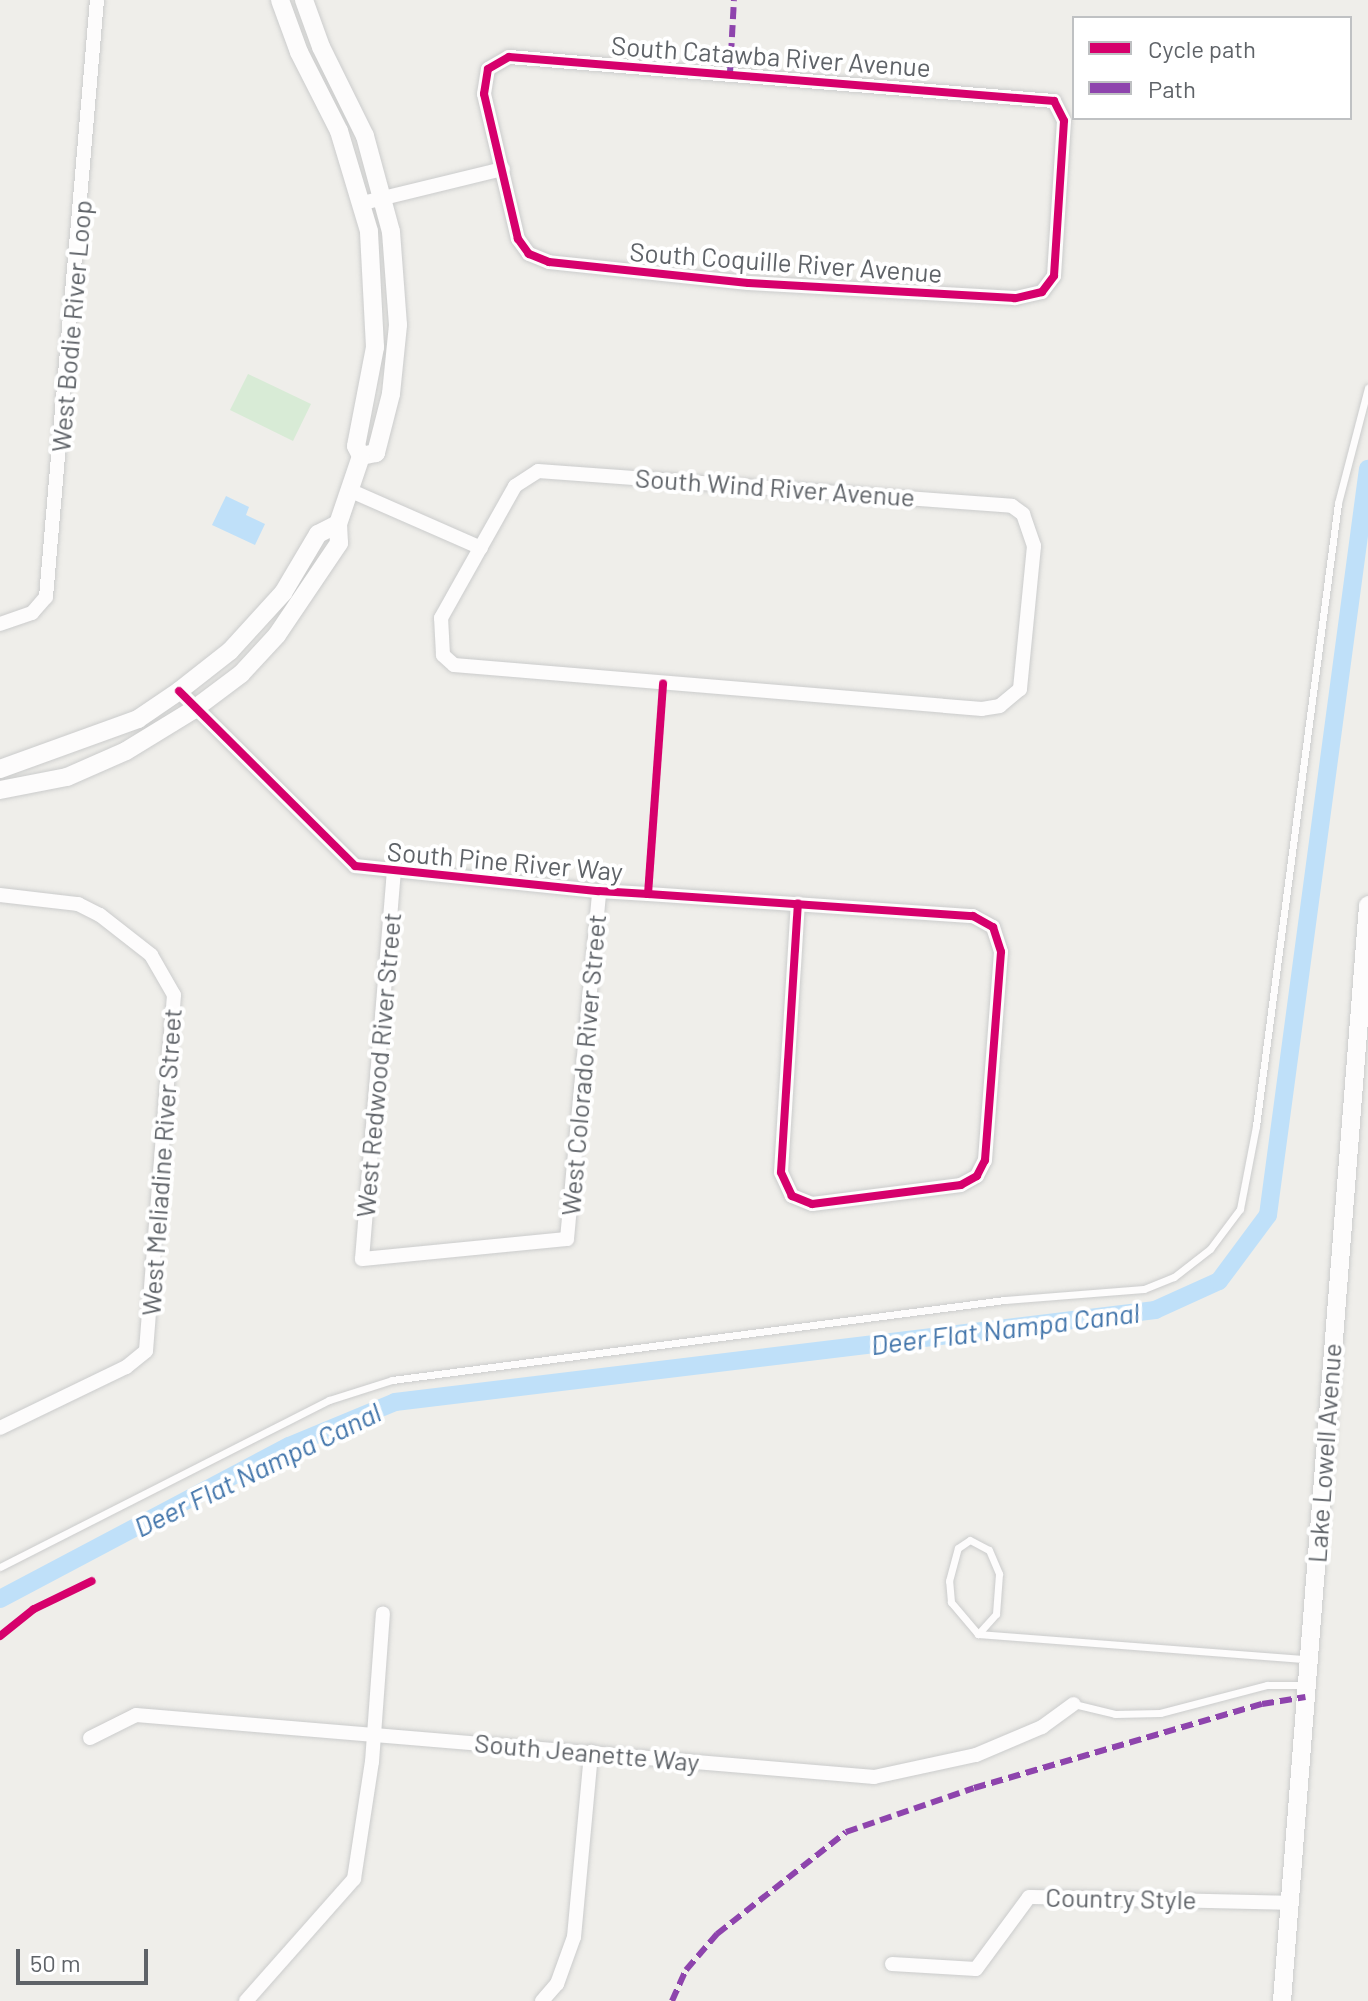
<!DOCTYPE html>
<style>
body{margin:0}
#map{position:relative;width:1368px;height:2001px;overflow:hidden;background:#efeeea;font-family:Barlow,sans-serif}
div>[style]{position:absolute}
.green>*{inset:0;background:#d8ebd6}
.water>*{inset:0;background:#bfe0f9}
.canal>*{height:18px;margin:-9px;padding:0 9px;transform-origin:9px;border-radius:9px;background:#bfe0f9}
.roads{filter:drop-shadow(0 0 2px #cbcccc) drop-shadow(0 0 2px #cbcccc)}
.service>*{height:7px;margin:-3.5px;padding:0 3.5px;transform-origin:3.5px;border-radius:3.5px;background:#fdfcfc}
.minor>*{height:14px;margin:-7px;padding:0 7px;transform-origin:7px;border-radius:7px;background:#fdfcfc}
.tertiary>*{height:18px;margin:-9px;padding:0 9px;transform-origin:9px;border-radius:9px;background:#fdfcfc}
.quiet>*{height:6px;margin-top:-3px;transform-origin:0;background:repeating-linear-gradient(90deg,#8e44ad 0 12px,transparent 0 18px)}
.cycleway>*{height:8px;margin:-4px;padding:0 4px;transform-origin:4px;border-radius:4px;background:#d6006c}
span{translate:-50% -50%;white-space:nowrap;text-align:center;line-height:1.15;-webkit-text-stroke:8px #fff;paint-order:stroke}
.street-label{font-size:26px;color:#5f6368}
.water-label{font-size:28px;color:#4174aa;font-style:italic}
.legend{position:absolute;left:1072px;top:16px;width:280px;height:104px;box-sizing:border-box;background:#fff;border:2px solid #bfc1c3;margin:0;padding:10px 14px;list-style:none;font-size:24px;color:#5f6368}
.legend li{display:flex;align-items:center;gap:16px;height:40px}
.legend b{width:40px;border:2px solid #bfc1c3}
.scale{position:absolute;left:16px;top:1949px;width:132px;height:36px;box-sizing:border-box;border:4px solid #5f6368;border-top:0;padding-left:10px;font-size:24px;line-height:28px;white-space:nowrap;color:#5f6368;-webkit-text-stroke:6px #fff;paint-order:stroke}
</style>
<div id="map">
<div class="green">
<i style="clip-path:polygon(248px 374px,311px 404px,293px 441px,230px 410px)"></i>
</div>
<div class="water">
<i style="clip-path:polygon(226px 496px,249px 507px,246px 515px,265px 524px,255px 545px,212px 525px)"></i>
</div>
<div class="canal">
<i style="left:0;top:1599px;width:327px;rotate:-27.9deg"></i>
<i style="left:289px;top:1446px;width:115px;rotate:-22.5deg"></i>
<i style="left:395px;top:1402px;width:766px;rotate:-6.9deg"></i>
<i style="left:1155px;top:1310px;width:70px;rotate:-24.4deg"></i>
<i style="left:1219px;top:1281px;width:82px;rotate:-53.4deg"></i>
<i style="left:1268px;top:1215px;width:753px;rotate:-82.37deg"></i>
</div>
<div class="roads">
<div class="service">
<i style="left:970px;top:1540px;width:21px;rotate:28deg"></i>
<i style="left:989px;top:1550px;width:26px;rotate:67deg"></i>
<i style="left:999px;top:1574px;width:40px;rotate:94.3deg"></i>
<i style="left:996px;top:1614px;width:27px;rotate:132deg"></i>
<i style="left:978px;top:1634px;width:42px;rotate:-130.2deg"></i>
<i style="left:951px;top:1602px;width:21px;rotate:-95deg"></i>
<i style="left:949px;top:1581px;width:34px;rotate:-75deg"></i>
<i style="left:958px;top:1548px;width:14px;rotate:-34deg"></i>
<i style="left:0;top:1567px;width:369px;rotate:-26.9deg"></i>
<i style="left:329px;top:1400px;width:66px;rotate:-17.6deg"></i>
<i style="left:392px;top:1380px;width:618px;rotate:-7.44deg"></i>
<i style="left:1005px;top:1300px;width:139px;rotate:-4.5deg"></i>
<i style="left:1144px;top:1289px;width:32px;rotate:-22deg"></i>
<i style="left:1174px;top:1277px;width:46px;rotate:-37.9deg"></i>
<i style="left:1210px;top:1249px;width:50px;rotate:-53.1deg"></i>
<i style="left:1240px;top:1209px;width:85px;rotate:-79.1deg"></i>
<i style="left:1256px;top:1126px;width:628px;rotate:-82.5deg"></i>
<i style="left:1338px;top:503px;width:119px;rotate:-75.4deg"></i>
<i style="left:978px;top:1634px;width:329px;rotate:4.4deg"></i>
<i style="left:1074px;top:1704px;width:42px;rotate:13.7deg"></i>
<i style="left:1115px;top:1714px;width:45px;rotate:-1.3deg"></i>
<i style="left:1160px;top:1713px;width:111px;rotate:-14.7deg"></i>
<i style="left:1267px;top:1685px;width:37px"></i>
</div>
<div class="minor">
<i style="left:509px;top:57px;width:547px;rotate:4.62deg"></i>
<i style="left:1054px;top:101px;width:22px;rotate:63deg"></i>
<i style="left:1064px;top:121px;width:155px;rotate:93.7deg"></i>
<i style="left:1054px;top:276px;width:20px;rotate:127deg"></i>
<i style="left:1042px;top:292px;width:28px;rotate:167deg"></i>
<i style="left:1015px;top:298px;width:267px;rotate:-176.8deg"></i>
<i style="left:748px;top:283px;width:200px;rotate:-174deg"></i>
<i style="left:549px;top:262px;width:22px;rotate:-158deg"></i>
<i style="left:529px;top:254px;width:19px;rotate:-126deg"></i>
<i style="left:518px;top:239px;width:149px;rotate:-103.2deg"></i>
<i style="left:484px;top:94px;width:25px;rotate:-81deg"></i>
<i style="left:488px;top:69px;width:24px;rotate:-30deg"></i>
<i style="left:363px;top:203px;width:144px;rotate:-13.7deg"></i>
<i style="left:538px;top:471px;width:475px;rotate:4.2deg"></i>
<i style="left:1012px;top:506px;width:14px;rotate:36deg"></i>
<i style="left:1023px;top:514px;width:34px;rotate:71deg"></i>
<i style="left:1034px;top:546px;width:144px;rotate:95.6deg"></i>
<i style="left:1020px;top:689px;width:26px;rotate:140deg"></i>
<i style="left:1000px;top:706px;width:18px;rotate:171deg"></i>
<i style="left:982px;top:709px;width:530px;rotate:-175.24deg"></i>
<i style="left:454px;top:665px;width:15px;rotate:-138deg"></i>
<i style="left:443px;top:655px;width:37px;rotate:-93deg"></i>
<i style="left:441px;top:618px;width:151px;rotate:-60.7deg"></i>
<i style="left:515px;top:486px;width:27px;rotate:-33deg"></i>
<i style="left:349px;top:490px;width:144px;rotate:23.7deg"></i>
<i style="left:0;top:624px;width:34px;rotate:-19deg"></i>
<i style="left:32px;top:613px;width:21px;rotate:-49deg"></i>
<i style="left:46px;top:597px;width:599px;rotate:-85.12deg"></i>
<i style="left:179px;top:691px;width:248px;rotate:44.8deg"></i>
<i style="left:355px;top:866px;width:245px;rotate:5.9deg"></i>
<i style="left:599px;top:891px;width:49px;rotate:3.5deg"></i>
<i style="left:648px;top:894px;width:326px;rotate:3.9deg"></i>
<i style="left:973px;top:916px;width:23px;rotate:29deg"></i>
<i style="left:993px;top:927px;width:26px;rotate:72deg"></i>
<i style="left:1001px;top:952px;width:209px;rotate:94.4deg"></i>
<i style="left:985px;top:1160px;width:18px;rotate:117deg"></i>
<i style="left:977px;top:1176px;width:18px;rotate:151deg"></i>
<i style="left:961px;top:1185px;width:150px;rotate:172.7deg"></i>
<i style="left:812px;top:1204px;width:22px;rotate:-158deg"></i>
<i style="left:792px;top:1196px;width:26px;rotate:-115deg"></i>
<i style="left:781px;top:1172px;width:269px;rotate:-86.4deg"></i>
<i style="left:394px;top:870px;width:390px;rotate:94.7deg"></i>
<i style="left:362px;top:1259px;width:206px;rotate:-5.6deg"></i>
<i style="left:567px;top:1239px;width:349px;rotate:-84.7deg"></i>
<i style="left:0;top:895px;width:79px;rotate:6.6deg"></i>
<i style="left:78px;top:904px;width:25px;rotate:27deg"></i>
<i style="left:100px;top:915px;width:65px;rotate:38.1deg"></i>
<i style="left:151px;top:955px;width:46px;rotate:60.1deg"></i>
<i style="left:174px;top:995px;width:357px;rotate:94.5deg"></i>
<i style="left:146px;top:1351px;width:26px;rotate:141deg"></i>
<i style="left:126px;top:1367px;width:140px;rotate:154.2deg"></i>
<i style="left:90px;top:1738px;width:51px;rotate:-26.6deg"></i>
<i style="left:136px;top:1715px;width:741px;rotate:4.8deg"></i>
<i style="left:874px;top:1777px;width:104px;rotate:-12.2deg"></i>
<i style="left:976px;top:1755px;width:72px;rotate:-23deg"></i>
<i style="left:1042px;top:1727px;width:39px;rotate:-36deg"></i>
<i style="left:892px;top:1964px;width:84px;rotate:3.4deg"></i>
<i style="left:976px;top:1969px;width:89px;rotate:-53.6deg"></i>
<i style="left:1029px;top:1897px;width:261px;rotate:1.3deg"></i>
<i style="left:246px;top:2001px;width:163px;rotate:-48.5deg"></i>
<i style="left:354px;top:1879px;width:118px;rotate:-81.3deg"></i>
<i style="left:372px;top:1762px;width:149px;rotate:-85.8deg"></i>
<i style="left:542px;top:2001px;width:23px;rotate:-49deg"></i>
<i style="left:557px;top:1984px;width:50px;rotate:-70.1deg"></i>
<i style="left:574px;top:1937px;width:186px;rotate:-84.7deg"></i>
</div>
<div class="tertiary">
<i style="left:304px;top:0;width:50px;rotate:70.1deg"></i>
<i style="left:321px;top:47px;width:99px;rotate:63.7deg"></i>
<i style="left:365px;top:136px;width:99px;rotate:74.8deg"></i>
<i style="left:391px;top:232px;width:93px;rotate:85.7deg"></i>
<i style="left:398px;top:325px;width:69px;rotate:95.8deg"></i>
<i style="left:391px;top:394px;width:61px;rotate:104.3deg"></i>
<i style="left:376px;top:453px;width:15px;rotate:169deg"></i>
<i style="left:0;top:769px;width:147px;rotate:-19.9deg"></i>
<i style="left:138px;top:719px;width:50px;rotate:-34.3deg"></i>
<i style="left:179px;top:691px;width:65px;rotate:-38.1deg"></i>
<i style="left:230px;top:651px;width:79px;rotate:-47.6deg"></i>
<i style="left:283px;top:593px;width:69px;rotate:-59.3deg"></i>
<i style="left:318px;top:534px;width:22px;rotate:-27deg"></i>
<i style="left:0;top:790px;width:68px;rotate:-11deg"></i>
<i style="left:67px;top:777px;width:64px;rotate:-23.8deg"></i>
<i style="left:126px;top:751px;width:79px;rotate:-31.5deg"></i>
<i style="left:193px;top:710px;width:60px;rotate:-36.9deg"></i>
<i style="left:241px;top:674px;width:53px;rotate:-47.3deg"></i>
<i style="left:277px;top:635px;width:111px;rotate:-56deg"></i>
<i style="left:339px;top:543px;width:19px;rotate:-93deg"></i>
<i style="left:338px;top:524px;width:72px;rotate:-71.3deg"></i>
<i style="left:361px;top:456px;width:11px;rotate:-117deg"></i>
<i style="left:356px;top:446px;width:101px;rotate:-79.1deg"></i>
<i style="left:375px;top:347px;width:116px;rotate:-93deg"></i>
<i style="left:369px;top:231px;width:104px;rotate:-106.7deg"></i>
<i style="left:339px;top:131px;width:89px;rotate:-116.9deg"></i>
<i style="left:299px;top:52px;width:55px;rotate:-110.1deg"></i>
<i style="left:1282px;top:2001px;width:1099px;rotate:-85.51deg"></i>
</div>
</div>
<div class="quiet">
<i style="left:730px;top:73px;width:73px;rotate:-86.9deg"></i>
<i style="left:672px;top:2001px;width:34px;rotate:-66deg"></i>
<i style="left:686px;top:1970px;width:48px;rotate:-49.3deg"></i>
<i style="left:717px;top:1934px;width:164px;rotate:-38.3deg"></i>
<i style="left:846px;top:1832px;width:135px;rotate:-19deg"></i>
<i style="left:974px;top:1788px;width:300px;rotate:-16.3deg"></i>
<i style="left:1262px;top:1704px;width:44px;rotate:-9.2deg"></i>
</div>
<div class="cycleway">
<i style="left:509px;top:57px;width:547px;rotate:4.62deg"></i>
<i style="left:1054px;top:101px;width:22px;rotate:63deg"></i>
<i style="left:1064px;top:121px;width:155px;rotate:93.7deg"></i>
<i style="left:1054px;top:276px;width:20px;rotate:127deg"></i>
<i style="left:1042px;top:292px;width:28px;rotate:167deg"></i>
<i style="left:1015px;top:298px;width:267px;rotate:-176.8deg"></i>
<i style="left:748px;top:283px;width:200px;rotate:-174deg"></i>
<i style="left:549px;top:262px;width:22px;rotate:-158deg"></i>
<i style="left:529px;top:254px;width:19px;rotate:-126deg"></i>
<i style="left:518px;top:239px;width:149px;rotate:-103.2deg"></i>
<i style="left:484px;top:94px;width:25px;rotate:-81deg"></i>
<i style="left:488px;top:69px;width:24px;rotate:-30deg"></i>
<i style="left:179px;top:691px;width:248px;rotate:44.8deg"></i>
<i style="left:355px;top:866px;width:245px;rotate:5.9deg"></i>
<i style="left:599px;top:891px;width:49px;rotate:3.5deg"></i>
<i style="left:648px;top:894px;width:326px;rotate:3.9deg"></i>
<i style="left:973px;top:916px;width:23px;rotate:29deg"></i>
<i style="left:993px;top:927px;width:26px;rotate:72deg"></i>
<i style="left:1001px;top:952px;width:209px;rotate:94.4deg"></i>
<i style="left:985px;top:1160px;width:18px;rotate:117deg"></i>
<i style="left:977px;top:1176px;width:18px;rotate:151deg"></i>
<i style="left:961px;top:1185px;width:150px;rotate:172.7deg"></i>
<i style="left:812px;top:1204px;width:22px;rotate:-158deg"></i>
<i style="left:792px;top:1196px;width:26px;rotate:-115deg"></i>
<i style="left:781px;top:1172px;width:269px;rotate:-86.4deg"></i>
<i style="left:648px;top:894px;width:211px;rotate:-85.9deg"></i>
<i style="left:0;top:1636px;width:43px;rotate:-38.5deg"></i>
<i style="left:34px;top:1609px;width:64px;rotate:-25.8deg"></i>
</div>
<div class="street-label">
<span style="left:771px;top:56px;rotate:4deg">South Catawba River Avenue</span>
<span style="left:786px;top:262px;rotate:4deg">South Coquille River Avenue</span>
<span style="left:71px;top:326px;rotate:-85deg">West Bodie River Loop</span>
<span style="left:775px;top:487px;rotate:4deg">South Wind River Avenue</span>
<span style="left:505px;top:861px;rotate:5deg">South Pine River Way</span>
<span style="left:378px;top:1065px;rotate:-85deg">West Redwood River Street</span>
<span style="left:583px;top:1065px;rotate:-85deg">West Colorado River Street</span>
<span style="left:161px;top:1162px;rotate:-86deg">West Meliadine River Street</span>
<span style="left:1324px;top:1453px;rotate:-86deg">Lake Lowell Avenue</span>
<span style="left:587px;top:1752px;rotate:5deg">South Jeanette Way</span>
<span style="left:1121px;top:1898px;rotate:1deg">Country Style</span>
</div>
<div class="water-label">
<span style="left:1005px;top:1328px;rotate:-7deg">Deer Flat Nampa Canal</span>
<span style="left:257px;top:1469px;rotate:-26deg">Deer Flat Nampa Canal</span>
</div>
<ul class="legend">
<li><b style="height:10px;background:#d6006c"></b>Cycle path</li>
<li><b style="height:10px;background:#8e44ad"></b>Path</li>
</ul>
<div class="scale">50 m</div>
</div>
